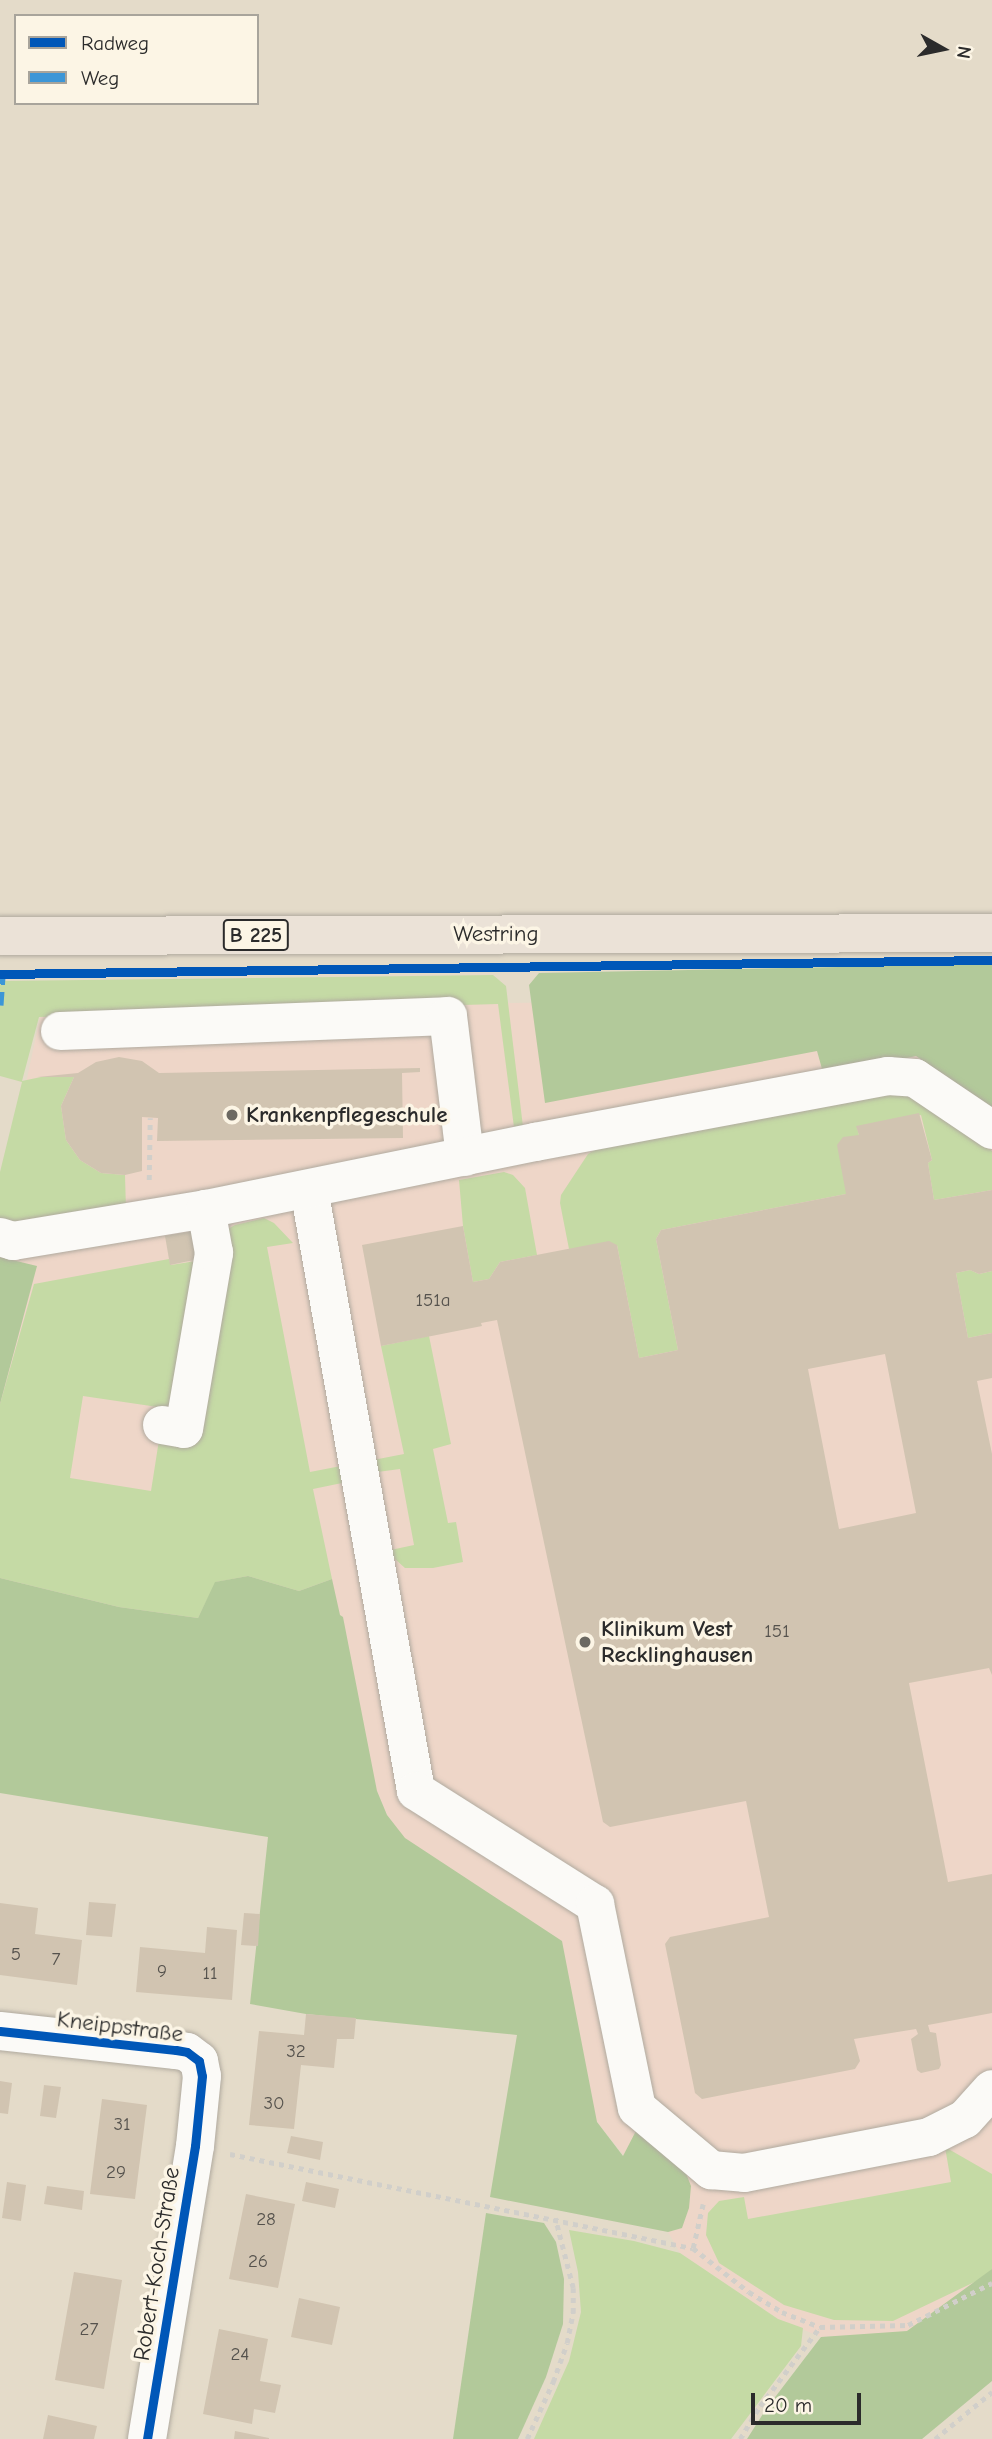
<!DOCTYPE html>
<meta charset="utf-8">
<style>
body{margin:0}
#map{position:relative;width:992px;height:2439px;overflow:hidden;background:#e4dbc9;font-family:"Comic Neue",sans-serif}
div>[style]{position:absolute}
.built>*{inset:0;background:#eed6c8}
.green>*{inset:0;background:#c5daa5}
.forest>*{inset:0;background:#b2c99a}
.building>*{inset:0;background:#d1c4b1}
.path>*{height:4.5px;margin-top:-2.25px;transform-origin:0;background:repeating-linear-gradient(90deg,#d1cfca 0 5px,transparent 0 10px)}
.roads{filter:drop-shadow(0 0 2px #b0aa9f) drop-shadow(0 0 2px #b0aa9f)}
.minor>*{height:38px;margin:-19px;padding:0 19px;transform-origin:19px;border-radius:19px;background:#fbfaf7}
.major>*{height:38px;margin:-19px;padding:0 19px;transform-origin:19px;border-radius:19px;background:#ebe2d7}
.quiet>*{height:7px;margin-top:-3.5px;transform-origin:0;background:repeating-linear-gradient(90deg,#3c96d7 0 14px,transparent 0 21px)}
.cycleway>*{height:9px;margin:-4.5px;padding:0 4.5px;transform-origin:4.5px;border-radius:4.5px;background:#0057b8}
.dots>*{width:19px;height:19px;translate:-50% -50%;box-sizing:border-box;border:4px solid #fcf5e5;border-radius:50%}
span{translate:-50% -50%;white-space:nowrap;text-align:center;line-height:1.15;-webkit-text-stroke:7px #fcf5e5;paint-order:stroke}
.number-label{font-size:19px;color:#55524d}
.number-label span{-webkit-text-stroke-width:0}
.shield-label span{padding:2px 5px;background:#fcf5e5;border:2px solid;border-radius:5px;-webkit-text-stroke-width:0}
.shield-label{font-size:21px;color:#2b2b2b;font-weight:700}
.street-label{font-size:23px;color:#2b2b2b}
.poi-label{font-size:23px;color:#2b2b2b;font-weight:700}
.left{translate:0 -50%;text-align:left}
.legend{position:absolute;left:14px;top:14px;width:245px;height:91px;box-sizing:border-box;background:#fcf5e5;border:2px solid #a8a49b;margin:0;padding:9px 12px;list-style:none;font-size:21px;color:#2b2b2b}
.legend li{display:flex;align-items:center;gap:14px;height:35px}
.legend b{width:35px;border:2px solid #a8a49b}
.north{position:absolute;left:908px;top:14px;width:70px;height:70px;-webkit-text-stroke:5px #fcf5e5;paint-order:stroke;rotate:99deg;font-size:19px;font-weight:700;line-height:28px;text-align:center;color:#2b2b2b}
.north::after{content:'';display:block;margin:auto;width:24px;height:32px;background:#2b2b2b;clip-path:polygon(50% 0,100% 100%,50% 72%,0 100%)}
.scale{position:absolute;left:751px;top:2393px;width:110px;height:32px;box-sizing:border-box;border:4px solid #2b2b2b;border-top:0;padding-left:9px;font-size:21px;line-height:24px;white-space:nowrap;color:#2b2b2b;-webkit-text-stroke:5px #fcf5e5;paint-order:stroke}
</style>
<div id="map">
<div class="built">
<i style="clip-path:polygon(992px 997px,992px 2269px,907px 2332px,821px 2337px,778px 2319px,680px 2253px,668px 2232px,682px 2228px,597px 2122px,387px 1815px,377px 1791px,0 1606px,0 1206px,40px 1017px,498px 1003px)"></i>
</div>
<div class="green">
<i style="clip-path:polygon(493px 975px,506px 986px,524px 1135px,515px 1135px,498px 1004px,39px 1017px,22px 1081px,41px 1077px,74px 1077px,61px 1106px,66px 1140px,80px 1160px,101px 1173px,125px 1175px,126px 1210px,0 1223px,0 1172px,22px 1082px,0 1076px,0 981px)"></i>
<i style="clip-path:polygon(892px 1092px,917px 1098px,992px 1151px,992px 1190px,934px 1200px,928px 1163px,932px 1160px,921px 1115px,857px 1127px,859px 1135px,846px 1194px,661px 1230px,656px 1239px,678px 1350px,639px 1358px,617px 1245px,569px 1249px,560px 1203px,561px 1195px,588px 1154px,598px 1148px)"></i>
<i style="clip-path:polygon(504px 1172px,513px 1175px,525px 1188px,537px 1255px,500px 1262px,489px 1279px,473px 1282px,463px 1226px,459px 1180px)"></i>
<i style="clip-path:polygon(264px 1218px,274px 1223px,293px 1243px,267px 1247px,310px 1472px,341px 1466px,342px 1483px,313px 1489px,332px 1579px,299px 1591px,248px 1576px,216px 1582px,198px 1618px,119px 1607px,0 1578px,0 1404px,34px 1284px,169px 1259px,171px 1265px,202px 1260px,178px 1410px,83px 1396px,70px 1478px,151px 1491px,159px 1440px,191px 1442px,226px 1230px,235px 1225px)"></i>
<i style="clip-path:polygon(970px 1270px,979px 1274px,992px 1271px,992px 1333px,968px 1338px,956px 1273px)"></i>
<i style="clip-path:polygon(429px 1336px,451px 1444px,433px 1449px,448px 1523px,456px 1522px,463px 1562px,433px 1568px,405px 1568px,386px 1551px,414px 1545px,400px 1469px,370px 1473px,368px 1461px,404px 1454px,381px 1346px)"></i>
<i style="clip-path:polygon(945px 2147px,992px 2174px,992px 2269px,985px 2277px,893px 2321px,834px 2320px,784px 2305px,719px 2263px,706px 2235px,708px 2213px,719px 2201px,744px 2197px,748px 2219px,951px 2182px)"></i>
<i style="clip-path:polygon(569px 2230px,634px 2241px,680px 2253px,778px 2319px,803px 2328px,801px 2346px,731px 2439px,534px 2439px,569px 2361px,581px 2312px,578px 2272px)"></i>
</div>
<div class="forest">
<i style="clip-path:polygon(992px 964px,992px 1107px,916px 1056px,824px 1076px,817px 1051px,545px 1103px,529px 985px,539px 973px)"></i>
<i style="clip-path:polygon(0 1257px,37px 1266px,0 1404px)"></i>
<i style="clip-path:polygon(248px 1576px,299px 1591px,332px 1579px,340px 1615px,343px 1617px,377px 1791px,387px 1815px,405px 1838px,562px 1941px,597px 2122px,623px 2156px,637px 2129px,682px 2163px,691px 2186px,689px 2208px,682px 2228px,668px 2232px,490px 2197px,517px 2035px,306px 2014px,250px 2004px,268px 1837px,0 1793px,0 1578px,119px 1607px,198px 1618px,215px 1582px)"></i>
<i style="clip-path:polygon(486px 2213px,544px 2223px,556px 2242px,564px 2279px,563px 2324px,546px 2377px,518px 2439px,453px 2439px)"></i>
<i style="clip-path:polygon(992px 2269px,992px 2381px,922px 2439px,747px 2439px,766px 2409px,821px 2337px,907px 2331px)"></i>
</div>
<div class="building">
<i style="clip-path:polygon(119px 1057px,142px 1061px,159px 1073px,420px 1068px,420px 1072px,402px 1073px,403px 1138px,157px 1141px,158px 1118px,142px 1117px,142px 1171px,125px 1175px,101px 1173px,80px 1160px,66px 1140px,61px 1106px,74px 1077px,38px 1077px,78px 1073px,96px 1062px)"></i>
<i style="clip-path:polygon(evenodd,919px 1113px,932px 1160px,928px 1163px,934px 1200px,992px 1190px,992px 1271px,979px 1274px,970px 1270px,956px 1273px,968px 1338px,992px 1333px,992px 1378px,977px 1381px,992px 1454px,992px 1675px,989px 1668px,909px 1683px,948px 1882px,992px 1874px,992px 2013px,928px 2025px,930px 2032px,936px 2033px,941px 2065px,939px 2069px,921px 2073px,917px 2070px,911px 2039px,918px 2034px,916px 2029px,854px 2039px,860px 2061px,855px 2069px,702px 2099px,695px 2093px,665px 1944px,670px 1937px,769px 1917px,746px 1801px,610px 1827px,603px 1822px,497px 1320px,481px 1323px,482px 1326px,381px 1346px,362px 1245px,463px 1226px,473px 1282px,489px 1279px,500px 1262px,609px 1241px,617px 1245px,639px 1358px,678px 1350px,656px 1239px,661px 1230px,846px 1194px,837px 1145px,843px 1137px,859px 1135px,856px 1126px,861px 1125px,919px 1113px,885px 1354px,916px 1513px,839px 1529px,808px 1369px,885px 1354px)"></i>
<i style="clip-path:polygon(194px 1231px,199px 1259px,170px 1265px,165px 1236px)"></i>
<i style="clip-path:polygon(89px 1902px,116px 1904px,112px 1937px,86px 1935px)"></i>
<i style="clip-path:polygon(0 1903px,38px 1908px,35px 1934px,82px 1940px,77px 1985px,0 1975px)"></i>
<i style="clip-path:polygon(244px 1913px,260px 1914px,258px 1946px,241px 1945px)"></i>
<i style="clip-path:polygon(207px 1927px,237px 1930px,232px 2000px,136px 1992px,140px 1947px,205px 1953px)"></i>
<i style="clip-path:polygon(306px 2014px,356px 2018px,354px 2039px,337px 2039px,334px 2068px,301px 2065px,294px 2129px,249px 2125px,259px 2031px,304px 2035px)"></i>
<i style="clip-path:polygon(0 2081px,12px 2083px,8px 2114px,0 2113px)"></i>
<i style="clip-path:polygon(44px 2085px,61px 2087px,56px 2118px,40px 2116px)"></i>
<i style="clip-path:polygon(102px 2099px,147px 2105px,135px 2199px,90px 2194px)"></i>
<i style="clip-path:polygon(291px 2136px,323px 2142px,320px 2160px,287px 2153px)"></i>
<i style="clip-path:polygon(7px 2182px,26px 2185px,21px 2221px,2px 2218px)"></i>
<i style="clip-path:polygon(306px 2182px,339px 2189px,335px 2208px,302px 2201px)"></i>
<i style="clip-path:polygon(47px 2186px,84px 2191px,82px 2210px,44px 2204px)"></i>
<i style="clip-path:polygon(246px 2194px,295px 2204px,278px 2288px,229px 2279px)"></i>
<i style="clip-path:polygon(74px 2272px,122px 2280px,104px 2389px,55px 2380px)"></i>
<i style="clip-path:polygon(299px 2298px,340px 2307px,332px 2345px,291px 2337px)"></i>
<i style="clip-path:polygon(219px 2329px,268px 2339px,260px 2381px,281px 2385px,275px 2413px,254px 2409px,252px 2424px,203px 2414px)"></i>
<i style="clip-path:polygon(48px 2415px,97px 2426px,94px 2439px,43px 2439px)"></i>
<i style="clip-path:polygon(235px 2431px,269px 2438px,269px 2439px,234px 2439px)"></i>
</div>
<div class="path">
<i style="left:149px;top:1180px;width:62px;rotate:-89.1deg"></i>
<i style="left:230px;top:2154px;width:472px;rotate:11.5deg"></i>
<i style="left:693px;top:2248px;width:71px;rotate:38.2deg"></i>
<i style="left:749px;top:2292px;width:39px;rotate:31deg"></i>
<i style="left:782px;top:2312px;width:41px;rotate:21.5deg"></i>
<i style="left:820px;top:2327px;width:88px;rotate:-1.3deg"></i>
<i style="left:908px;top:2325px;width:94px;rotate:-26.6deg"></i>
<i style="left:693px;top:2248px;width:45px;rotate:-77.2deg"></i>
<i style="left:527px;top:2439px;width:63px;rotate:-65.5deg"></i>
<i style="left:553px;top:2382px;width:41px;rotate:-70.3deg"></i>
<i style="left:567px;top:2343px;width:31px;rotate:-79deg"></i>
<i style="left:573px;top:2313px;width:25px;rotate:-90deg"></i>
<i style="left:573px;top:2288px;width:72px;rotate:-104.4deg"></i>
<i style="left:740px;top:2439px;width:39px;rotate:-59deg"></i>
<i style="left:760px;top:2406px;width:99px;rotate:-52.8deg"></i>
<i style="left:935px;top:2439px;width:74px;rotate:-39.5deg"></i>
</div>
<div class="roads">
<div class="minor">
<i style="left:60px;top:1031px;width:388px;rotate:-2.2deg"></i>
<i style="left:448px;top:1016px;width:142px;rotate:83.1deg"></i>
<i style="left:309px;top:1189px;width:611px;rotate:79.92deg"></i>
<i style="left:416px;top:1791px;width:212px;rotate:32.3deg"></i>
<i style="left:595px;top:1904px;width:208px;rotate:78.4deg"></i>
<i style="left:637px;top:2108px;width:97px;rotate:40deg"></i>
<i style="left:711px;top:2170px;width:33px;rotate:5deg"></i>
<i style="left:744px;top:2173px;width:188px;rotate:-11deg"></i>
<i style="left:929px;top:2137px;width:40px;rotate:-26.6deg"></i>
<i style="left:965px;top:2119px;width:40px;rotate:-48deg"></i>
<i style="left:0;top:1237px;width:14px;rotate:17deg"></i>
<i style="left:13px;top:1241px;width:196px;rotate:-9.4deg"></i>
<i style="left:206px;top:1209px;width:336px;rotate:-11.5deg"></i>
<i style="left:535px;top:1142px;width:359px;rotate:-10.6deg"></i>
<i style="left:888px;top:1076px;width:27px;rotate:4deg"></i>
<i style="left:915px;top:1078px;width:93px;rotate:34deg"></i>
<i style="left:162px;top:1425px;width:22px;rotate:10deg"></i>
<i style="left:184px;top:1429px;width:179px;rotate:-80.3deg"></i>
<i style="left:214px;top:1253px;width:45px;rotate:-100.3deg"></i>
<i style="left:0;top:2031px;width:177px;rotate:6.2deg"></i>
<i style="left:176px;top:2050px;width:11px;rotate:10deg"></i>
<i style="left:187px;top:2052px;width:15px;rotate:37deg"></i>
<i style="left:199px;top:2061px;width:15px;rotate:79deg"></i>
<i style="left:202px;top:2076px;width:70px;rotate:95.7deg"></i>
<i style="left:195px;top:2146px;width:297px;rotate:99.3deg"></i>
</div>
<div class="major">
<i style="left:0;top:936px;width:992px;rotate:-0.17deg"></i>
</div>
</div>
<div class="quiet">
<i style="left:0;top:1005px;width:31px;rotate:-86deg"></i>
</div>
<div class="cycleway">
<i style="left:0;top:974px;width:992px;rotate:-0.81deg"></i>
<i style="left:0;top:2031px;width:177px;rotate:6.2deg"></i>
<i style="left:176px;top:2050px;width:11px;rotate:10deg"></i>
<i style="left:187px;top:2052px;width:15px;rotate:37deg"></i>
<i style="left:199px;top:2061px;width:15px;rotate:79deg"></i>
<i style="left:202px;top:2076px;width:70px;rotate:95.7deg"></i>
<i style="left:195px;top:2146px;width:297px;rotate:99.3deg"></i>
</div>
<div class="dots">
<i style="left:232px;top:1115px;background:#6c6962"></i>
<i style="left:585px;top:1642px;background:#6c6962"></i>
</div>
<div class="number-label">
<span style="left:433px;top:1301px">151a</span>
<span style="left:777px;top:1632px">151</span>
<span style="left:16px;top:1955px">5</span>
<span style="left:56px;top:1960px">7</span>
<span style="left:162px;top:1972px">9</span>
<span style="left:210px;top:1974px">11</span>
<span style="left:296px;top:2052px">32</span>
<span style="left:274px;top:2104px">30</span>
<span style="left:122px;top:2125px">31</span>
<span style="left:116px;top:2173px">29</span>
<span style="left:266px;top:2220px">28</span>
<span style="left:258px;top:2262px">26</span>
<span style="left:89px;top:2330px">27</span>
<span style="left:240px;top:2355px">24</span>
</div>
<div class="shield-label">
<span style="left:256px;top:935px">B 225</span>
</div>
<div class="street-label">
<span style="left:496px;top:934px">Westring</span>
<span style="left:120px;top:2027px;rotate:7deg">Kneippstraße</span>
<span style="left:157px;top:2264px;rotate:-81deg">Robert-Koch-Straße</span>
</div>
<div class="poi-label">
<span class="left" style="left:246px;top:1115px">Krankenpflegeschule</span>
<span class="left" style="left:601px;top:1642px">Klinikum Vest<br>Recklinghausen</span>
</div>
<ul class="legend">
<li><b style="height:9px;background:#0057b8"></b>Radweg</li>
<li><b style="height:9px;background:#3c96d7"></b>Weg</li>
</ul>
<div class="north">N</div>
<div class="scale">20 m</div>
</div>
